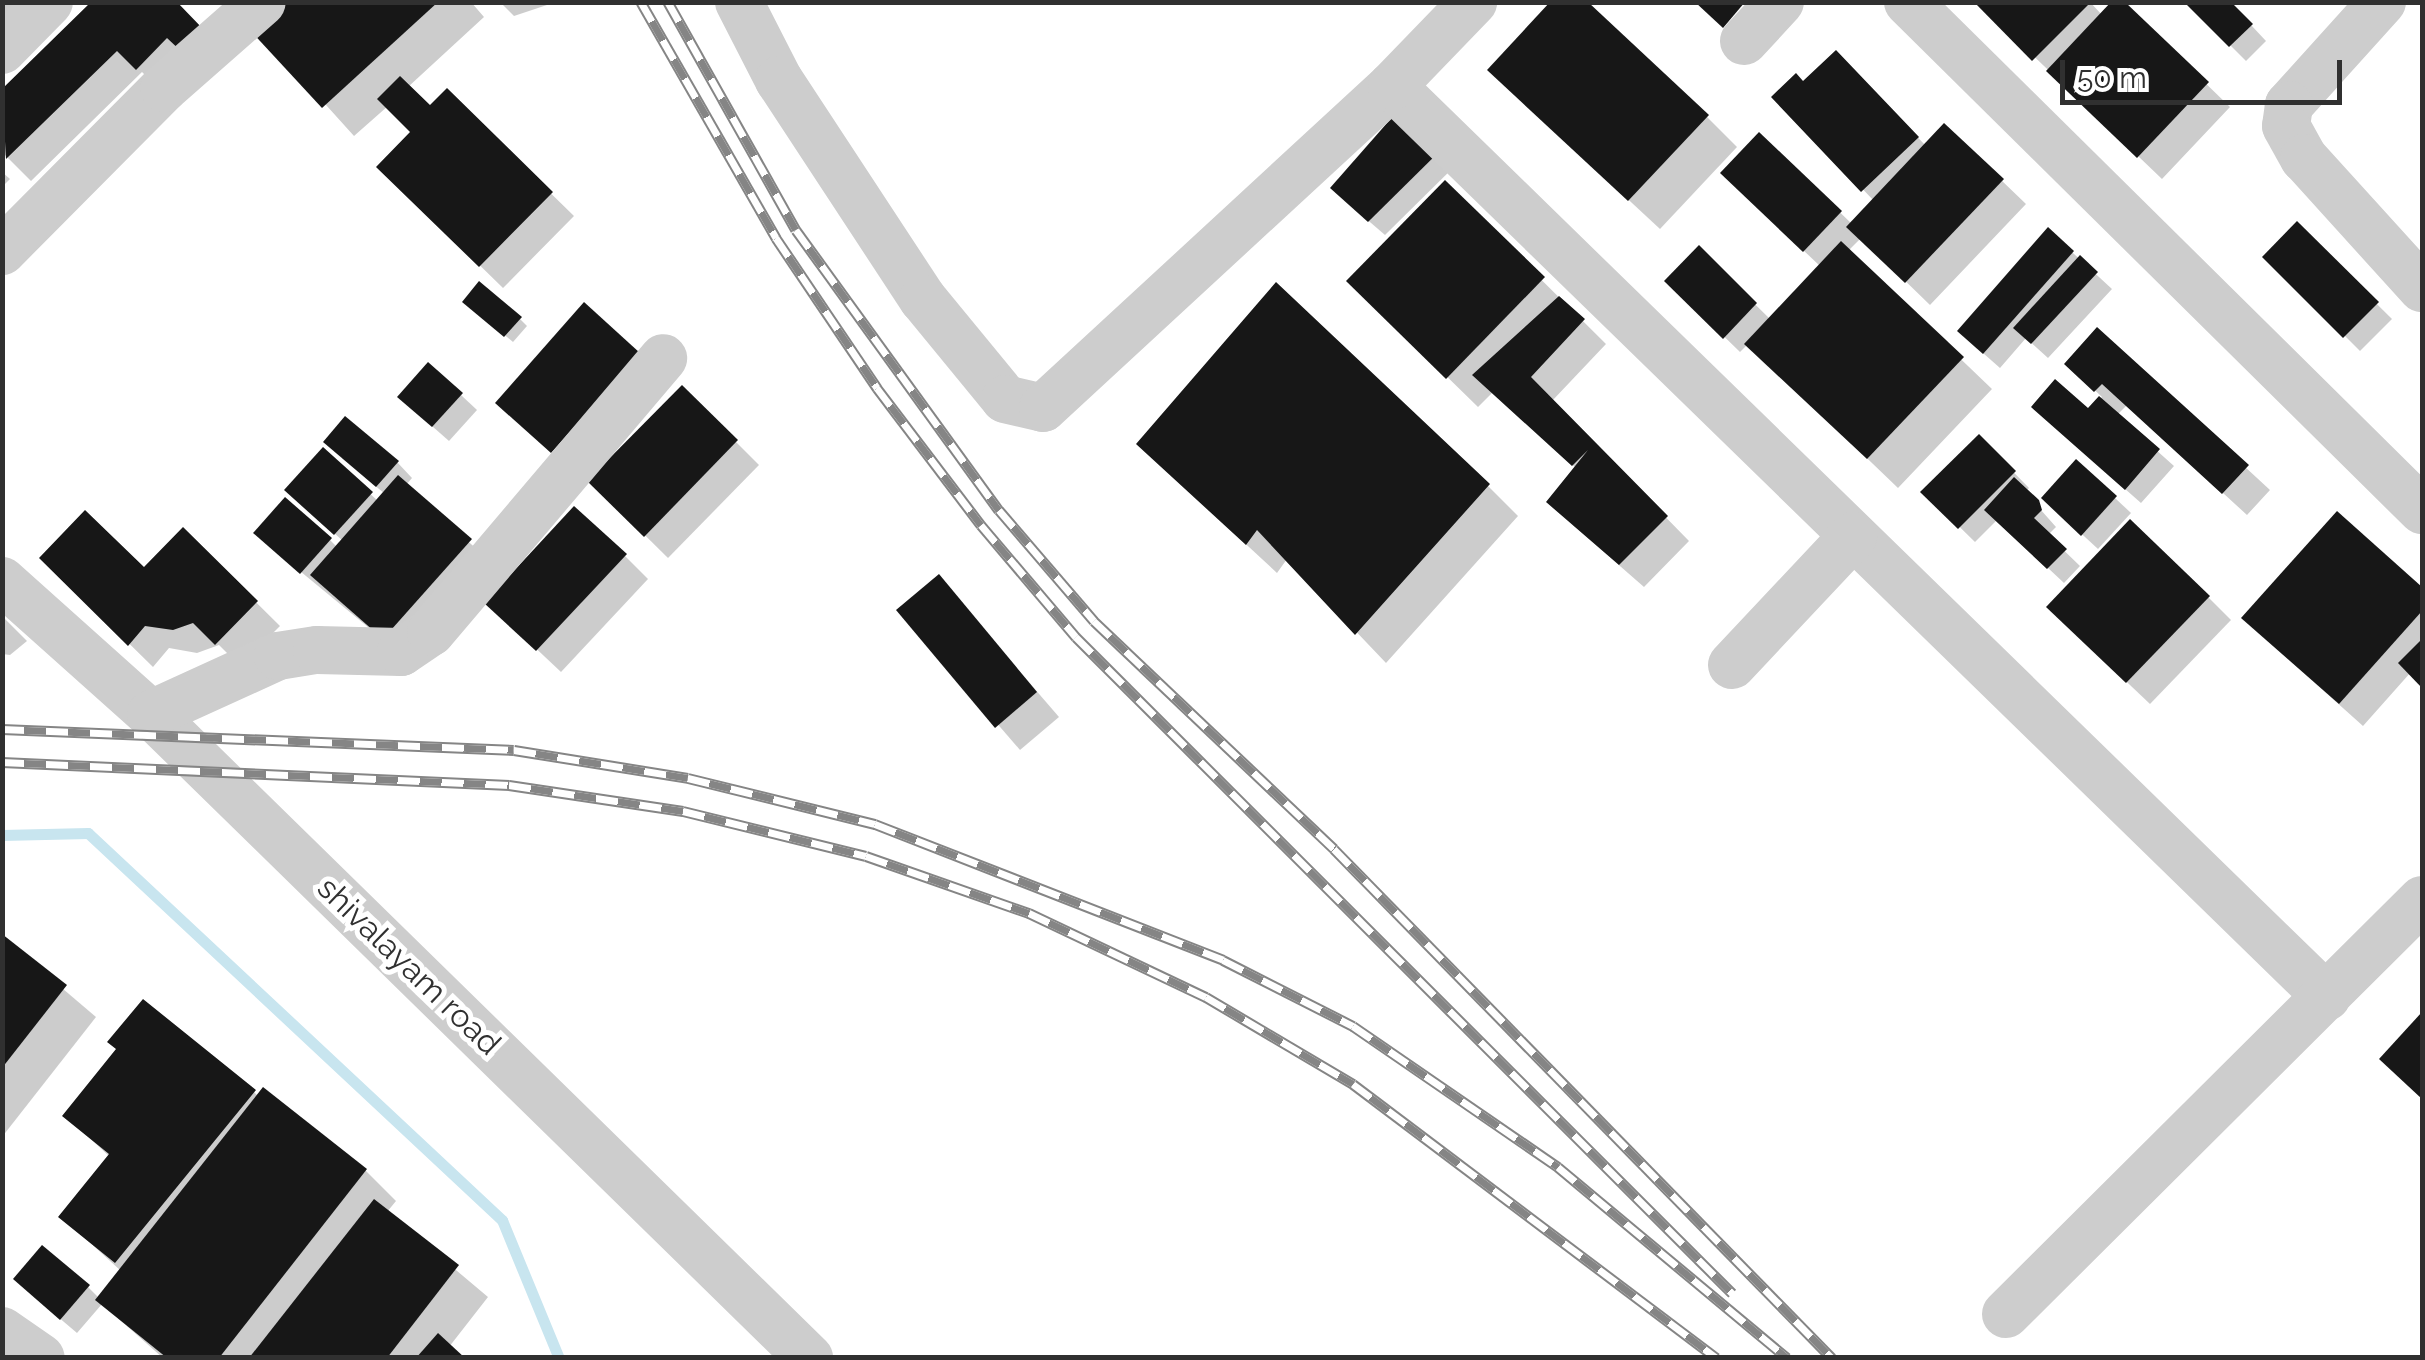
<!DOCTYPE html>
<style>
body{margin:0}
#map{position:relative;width:2425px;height:1360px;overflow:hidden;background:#fff;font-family:Raleway,sans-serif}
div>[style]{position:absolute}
.shadow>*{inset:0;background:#0003}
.stream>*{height:11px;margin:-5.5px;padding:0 5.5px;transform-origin:5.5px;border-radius:5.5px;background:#c8e5ef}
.building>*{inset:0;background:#171717}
.minor>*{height:48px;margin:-24px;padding:0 24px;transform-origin:24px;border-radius:24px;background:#cdcdcd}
.rail>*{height:11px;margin-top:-5.5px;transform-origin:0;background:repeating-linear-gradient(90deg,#fff 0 22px,#858585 0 44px);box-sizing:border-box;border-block:2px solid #858585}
span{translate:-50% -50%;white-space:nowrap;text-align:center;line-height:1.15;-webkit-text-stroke:10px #fff;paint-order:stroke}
.street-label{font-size:32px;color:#303030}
.frame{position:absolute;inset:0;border:5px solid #303030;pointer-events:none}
.scale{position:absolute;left:2060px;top:60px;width:282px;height:45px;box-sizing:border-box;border:5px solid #303030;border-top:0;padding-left:12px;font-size:30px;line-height:35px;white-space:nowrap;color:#303030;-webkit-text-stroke:8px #fff;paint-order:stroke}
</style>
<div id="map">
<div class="shadow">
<i style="clip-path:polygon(2px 2px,69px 2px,2px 67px)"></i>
<i style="clip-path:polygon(174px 2px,192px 60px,161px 91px,142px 72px,31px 181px,2px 152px,2px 92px)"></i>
<i style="clip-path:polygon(233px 2px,471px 2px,484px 17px,408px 87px,430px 109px,447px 92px,574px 216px,503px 288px,379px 167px,414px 132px,388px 106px,354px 136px)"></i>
<i style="clip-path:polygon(500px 2px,556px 2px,514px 16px)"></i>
<i style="clip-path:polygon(1977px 2px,2090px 2px,2102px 15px,2122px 2px,2230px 107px,2162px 179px)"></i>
<i style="clip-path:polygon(2187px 2px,2251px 25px,2266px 41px,2246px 61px)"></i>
<i style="clip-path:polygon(1859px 76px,1926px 146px,1945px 126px,2026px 204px,1930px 305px,1861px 238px,1848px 251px,1992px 389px,1898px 488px,1748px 344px,1740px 352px,1667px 281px,1699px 249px,1771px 320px,1821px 267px,1746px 196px,1760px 135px,1852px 224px,1874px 201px,1775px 97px,1803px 84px)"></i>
<i style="clip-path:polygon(1521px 100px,1707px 117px,1737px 147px,1660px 229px)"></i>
<i style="clip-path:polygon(1395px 117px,1462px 159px,1385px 235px,1349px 204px)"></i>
<i style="clip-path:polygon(2px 172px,10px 179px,2px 187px)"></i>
<i style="clip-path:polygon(1445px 184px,1606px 344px,1552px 401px,1689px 541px,1644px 587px,1573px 525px,1576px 468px,1493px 392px,1478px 407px,1349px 281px)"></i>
<i style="clip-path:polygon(2297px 225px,2392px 319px,2360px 351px,2266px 257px)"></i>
<i style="clip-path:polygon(2048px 230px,2112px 289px,2048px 358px,2026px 338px,2000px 368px,1975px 346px)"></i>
<i style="clip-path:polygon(472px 308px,520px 319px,527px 326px,513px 342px)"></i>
<i style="clip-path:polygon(2098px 331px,2270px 490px,2247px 515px,2127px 405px,2117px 415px,2174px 466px,2141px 503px,2049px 422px,2088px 411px,2102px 397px,2067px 364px)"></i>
<i style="clip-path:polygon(682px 388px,759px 465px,668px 558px,590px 481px)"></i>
<i style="clip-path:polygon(461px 395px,477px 410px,449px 441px,416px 412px)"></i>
<i style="clip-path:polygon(1979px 437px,2029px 488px,2025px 492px,2056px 527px,2048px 535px,2080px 566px,2064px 583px,1997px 520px,1975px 542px,1924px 492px)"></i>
<i style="clip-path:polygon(323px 451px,378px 501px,385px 494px,342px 458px,397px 462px,412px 478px,406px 485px,493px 564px,408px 660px,272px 548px,330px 540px,337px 547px,343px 541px,303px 505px)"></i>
<i style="clip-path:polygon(1170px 474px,1488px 486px,1518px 516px,1386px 663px,1287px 559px,1277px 573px)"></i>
<i style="clip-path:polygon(2115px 498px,2131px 513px,2098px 549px,2059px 513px)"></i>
<i style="clip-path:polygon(2337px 515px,2422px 591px,2422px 684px,2411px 672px,2363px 726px,2268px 641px)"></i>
<i style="clip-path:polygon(183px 530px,280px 626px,240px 666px,219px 645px,197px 653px,169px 648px,153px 667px,42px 558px,144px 571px)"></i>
<i style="clip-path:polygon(625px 556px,648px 579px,561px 672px,511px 625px)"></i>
<i style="clip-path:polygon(939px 578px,1059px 717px,1020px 750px,900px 611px)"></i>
<i style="clip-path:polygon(2208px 597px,2231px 620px,2150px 704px,2072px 630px)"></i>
<i style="clip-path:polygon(2px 616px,27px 641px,10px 655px,2px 654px)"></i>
<i style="clip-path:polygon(2px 937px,96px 1017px,2px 1137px)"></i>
<i style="clip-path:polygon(264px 1090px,366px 1171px,396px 1201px,387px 1212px,488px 1297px,449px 1347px,461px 1358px,163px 1358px,102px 1304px,77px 1333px,31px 1294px,88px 1287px,99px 1298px,121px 1271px,62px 1217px,110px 1157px,66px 1116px,254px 1092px,259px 1097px)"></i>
</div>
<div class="stream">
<i style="left:2px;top:835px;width:86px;rotate:-1.3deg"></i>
<i style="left:88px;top:833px;width:567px;rotate:43.07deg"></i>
<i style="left:502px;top:1220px;width:149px;rotate:67.6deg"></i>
</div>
<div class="building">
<i style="clip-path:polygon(91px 2px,177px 2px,205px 31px,183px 53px,167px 38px,136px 70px,117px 51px,6px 159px,2px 89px)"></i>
<i style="clip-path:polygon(278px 2px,438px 2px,322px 108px,249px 29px)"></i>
<i style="clip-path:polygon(1550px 2px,1588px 2px,1709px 115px,1628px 201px,1487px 70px)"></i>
<i style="clip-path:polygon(1695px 2px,1745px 2px,1723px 28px)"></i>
<i style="clip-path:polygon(1974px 2px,2091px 2px,2032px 61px)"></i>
<i style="clip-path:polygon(2111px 2px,2125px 2px,2209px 82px,2137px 158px,2046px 71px)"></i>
<i style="clip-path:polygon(2184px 2px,2231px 2px,2253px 24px,2229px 47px)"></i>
<i style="clip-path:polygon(1836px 50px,1919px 137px,1861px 192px,1771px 97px,1796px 73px,1803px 81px)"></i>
<i style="clip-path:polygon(400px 76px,430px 105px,447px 88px,553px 192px,479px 267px,376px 167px,410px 132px,377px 99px)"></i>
<i style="clip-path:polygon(1395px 114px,1449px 142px,1368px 222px,1330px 188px)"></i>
<i style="clip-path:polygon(1944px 123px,2004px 179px,1905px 283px,1846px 227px)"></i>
<i style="clip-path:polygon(1759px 132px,1842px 211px,1803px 252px,1720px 173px)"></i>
<i style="clip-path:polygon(1445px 180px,1545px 277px,1446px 379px,1346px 281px)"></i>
<i style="clip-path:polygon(2297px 221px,2379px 302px,2343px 338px,2262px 257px)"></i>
<i style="clip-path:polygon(2048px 227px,2074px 251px,1983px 354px,1957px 331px)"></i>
<i style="clip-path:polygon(1841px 241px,1964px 357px,1867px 459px,1744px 344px)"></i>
<i style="clip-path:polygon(1699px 245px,1757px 303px,1723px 339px,1664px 281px)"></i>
<i style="clip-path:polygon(2080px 255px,2098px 272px,2031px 344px,2013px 328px)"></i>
<i style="clip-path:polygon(479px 281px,522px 317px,504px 337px,462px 302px)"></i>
<i style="clip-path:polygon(1276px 282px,1490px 484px,1355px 635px,1257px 530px,1246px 545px,1136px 444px)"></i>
<i style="clip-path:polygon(1559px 296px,1585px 319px,1531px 377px,1668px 516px,1619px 565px,1546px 502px,1588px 450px,1572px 466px,1472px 375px)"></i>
<i style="clip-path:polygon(584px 302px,640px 353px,551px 453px,495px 403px)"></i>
<i style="clip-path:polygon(2097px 327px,2249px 465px,2222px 494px,2102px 384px,2094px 392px,2064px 364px)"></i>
<i style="clip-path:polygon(428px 362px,463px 393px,432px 427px,397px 397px)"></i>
<i style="clip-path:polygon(2055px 379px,2088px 408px,2099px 396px,2160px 449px,2125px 490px,2031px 407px)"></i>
<i style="clip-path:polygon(682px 385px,738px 440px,644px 537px,587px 481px)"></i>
<i style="clip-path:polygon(345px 416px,399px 461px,376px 487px,323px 442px)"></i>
<i style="clip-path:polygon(1979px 434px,2016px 471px,1958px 529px,1920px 492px)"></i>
<i style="clip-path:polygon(323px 447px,373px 492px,334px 535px,284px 490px)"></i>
<i style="clip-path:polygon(2076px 459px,2117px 496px,2081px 536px,2041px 498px)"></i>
<i style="clip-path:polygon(398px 475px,472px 539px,383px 639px,310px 575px)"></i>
<i style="clip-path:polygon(2014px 477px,2039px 500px,2042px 510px,2034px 518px,2067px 549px,2047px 569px,1984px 510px)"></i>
<i style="clip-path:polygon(285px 497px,332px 538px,300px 574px,253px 533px)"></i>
<i style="clip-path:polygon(574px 506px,627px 554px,536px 651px,484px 603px)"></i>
<i style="clip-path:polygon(85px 510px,144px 567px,183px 527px,258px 601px,215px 645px,193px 623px,173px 630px,145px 626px,128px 646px,39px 558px)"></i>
<i style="clip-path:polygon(2337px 511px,2422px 587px,2422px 611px,2339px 704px,2241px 618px)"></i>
<i style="clip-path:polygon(2130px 519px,2210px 596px,2126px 683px,2046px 607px)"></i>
<i style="clip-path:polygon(939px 574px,1037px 692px,995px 728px,896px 610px)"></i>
<i style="clip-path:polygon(2422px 639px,2422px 688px,2398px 663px)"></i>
<i style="clip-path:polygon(2px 934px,67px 985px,2px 1068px)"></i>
<i style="clip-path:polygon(143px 999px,256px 1090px,115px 1263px,58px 1217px,109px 1154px,62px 1116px,116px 1049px,107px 1042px)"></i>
<i style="clip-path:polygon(2422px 1012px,2422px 1099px,2379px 1059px)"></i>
<i style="clip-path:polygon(263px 1087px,367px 1169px,219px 1358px,167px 1358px,95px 1300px)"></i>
<i style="clip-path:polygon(374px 1199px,459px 1265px,387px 1358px,249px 1358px)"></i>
<i style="clip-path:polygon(42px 1245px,90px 1285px,60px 1320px,13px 1279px)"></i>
<i style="clip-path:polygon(438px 1333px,465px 1358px,416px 1358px)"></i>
</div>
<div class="minor">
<i style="left:739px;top:2px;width:88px;rotate:62.9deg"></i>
<i style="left:779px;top:80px;width:262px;rotate:56.7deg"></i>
<i style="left:923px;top:299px;width:129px;rotate:50.6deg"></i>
<i style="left:1005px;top:399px;width:39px;rotate:13deg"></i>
<i style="left:1043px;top:408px;width:475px;rotate:-42.7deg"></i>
<i style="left:1392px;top:86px;width:1305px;rotate:44.26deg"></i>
<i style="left:1908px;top:2px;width:723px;rotate:44.66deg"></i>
<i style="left:2382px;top:2px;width:139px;rotate:132.1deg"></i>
<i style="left:2289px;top:105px;width:21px;rotate:98deg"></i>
<i style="left:2286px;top:126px;width:37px;rotate:61deg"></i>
<i style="left:2304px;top:158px;width:176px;rotate:47.8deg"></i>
<i style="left:1744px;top:41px;width:53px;rotate:-47.3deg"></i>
<i style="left:2px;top:50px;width:67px;rotate:-45.6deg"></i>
<i style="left:1392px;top:86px;width:117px;rotate:-46deg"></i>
<i style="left:2px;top:251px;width:230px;rotate:-45.2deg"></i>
<i style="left:164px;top:88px;width:130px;rotate:-41.3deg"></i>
<i style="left:2px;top:581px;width:200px;rotate:41.8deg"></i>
<i style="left:151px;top:714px;width:921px;rotate:44.38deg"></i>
<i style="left:1732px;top:665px;width:177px;rotate:-46.8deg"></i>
<i style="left:151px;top:714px;width:140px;rotate:-24.5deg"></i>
<i style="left:278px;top:656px;width:39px;rotate:-9deg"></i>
<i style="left:317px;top:650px;width:84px;rotate:1.4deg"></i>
<i style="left:401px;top:652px;width:36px;rotate:-34deg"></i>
<i style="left:431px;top:632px;width:359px;rotate:-49.7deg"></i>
<i style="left:2006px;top:1314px;width:587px;rotate:-44.86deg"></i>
<i style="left:2px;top:1331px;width:47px;rotate:34.7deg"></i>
</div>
<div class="rail">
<i style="left:641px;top:2px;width:272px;rotate:60.2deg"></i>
<i style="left:776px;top:238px;width:181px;rotate:56deg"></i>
<i style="left:877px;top:388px;width:172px;rotate:52.8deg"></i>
<i style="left:981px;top:525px;width:147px;rotate:49.7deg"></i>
<i style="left:1076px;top:637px;width:928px;rotate:45deg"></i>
<i style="left:668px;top:2px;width:261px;rotate:60.7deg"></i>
<i style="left:796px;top:230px;width:346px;rotate:54.1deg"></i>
<i style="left:999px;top:510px;width:146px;rotate:49.4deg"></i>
<i style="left:1094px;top:621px;width:331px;rotate:43.5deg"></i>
<i style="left:1334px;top:849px;width:712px;rotate:45.63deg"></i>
<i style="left:2px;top:729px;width:512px;rotate:2.35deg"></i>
<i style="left:514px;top:750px;width:176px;rotate:9.1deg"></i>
<i style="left:688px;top:778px;width:193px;rotate:13.8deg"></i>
<i style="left:875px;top:824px;width:374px;rotate:21.3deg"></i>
<i style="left:1223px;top:960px;width:146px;rotate:26.9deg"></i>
<i style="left:1353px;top:1026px;width:249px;rotate:34.5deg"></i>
<i style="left:1558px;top:1167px;width:298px;rotate:39.8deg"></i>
<i style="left:2px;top:762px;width:508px;rotate:2.6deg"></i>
<i style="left:509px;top:785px;width:176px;rotate:8.5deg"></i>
<i style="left:683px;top:811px;width:188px;rotate:13.8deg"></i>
<i style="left:866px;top:856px;width:173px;rotate:19.3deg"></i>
<i style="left:1029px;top:913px;width:196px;rotate:25.4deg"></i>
<i style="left:1206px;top:997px;width:171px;rotate:30.6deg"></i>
<i style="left:1353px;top:1084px;width:455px;rotate:37deg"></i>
</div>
<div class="street-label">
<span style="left:409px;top:966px;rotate:44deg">shivalayam road</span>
</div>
<div class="frame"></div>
<div class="scale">50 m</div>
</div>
